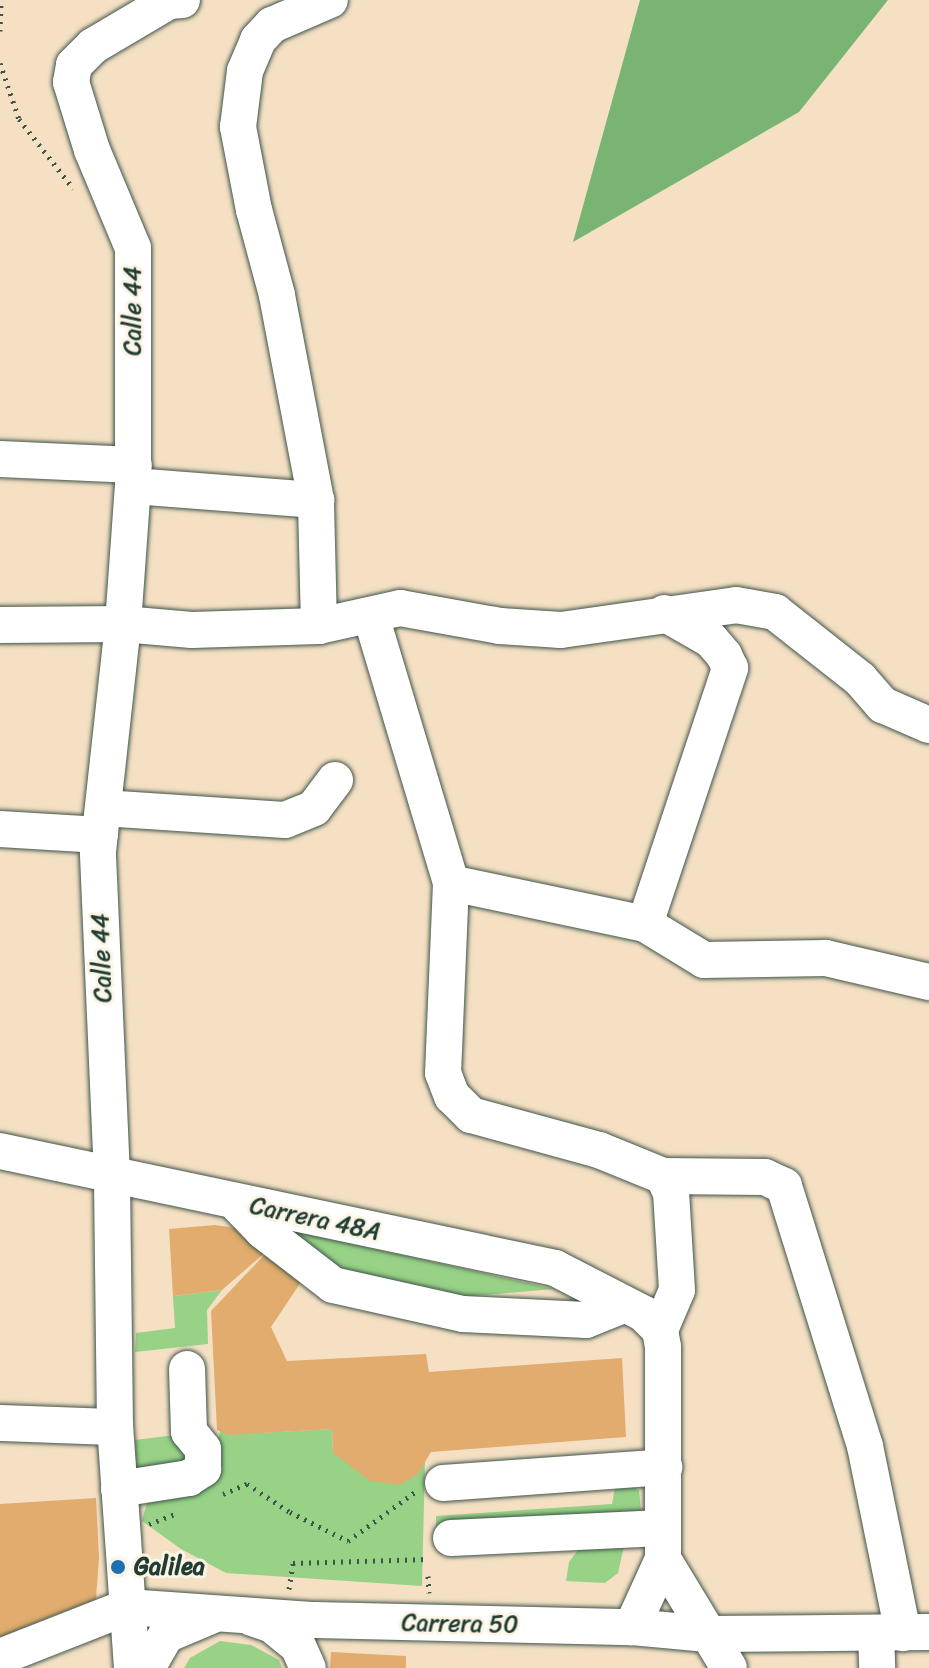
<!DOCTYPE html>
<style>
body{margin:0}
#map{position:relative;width:929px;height:1668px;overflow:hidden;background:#f5e0c4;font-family:Sriracha,sans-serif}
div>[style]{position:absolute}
.green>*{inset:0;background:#97d286}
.forest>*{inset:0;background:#79b473}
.building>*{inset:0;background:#e1ac6d}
.path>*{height:5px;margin-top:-2.5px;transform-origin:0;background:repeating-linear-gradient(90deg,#3f554a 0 2px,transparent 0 8px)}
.roads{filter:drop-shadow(0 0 2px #3f554a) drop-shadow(0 0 2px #3f554a)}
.minor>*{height:36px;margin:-18px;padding:0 18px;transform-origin:18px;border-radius:18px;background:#fff}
.dots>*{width:22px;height:22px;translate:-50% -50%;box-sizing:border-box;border:4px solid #fcf5e5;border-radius:50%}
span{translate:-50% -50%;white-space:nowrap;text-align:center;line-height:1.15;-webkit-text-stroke:6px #fcf5e5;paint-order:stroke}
.street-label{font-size:24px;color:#1f3d34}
.poi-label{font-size:24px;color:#1f3d34;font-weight:700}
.left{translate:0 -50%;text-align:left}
</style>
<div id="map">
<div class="green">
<i style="clip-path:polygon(281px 1228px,554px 1289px,461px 1297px,324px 1269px)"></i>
<i style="clip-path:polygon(222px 1290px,207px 1310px,208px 1344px,135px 1352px,136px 1333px,175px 1328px,173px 1296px)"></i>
<i style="clip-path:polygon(332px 1429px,333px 1453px,425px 1461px,422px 1586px,226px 1573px,181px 1549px,142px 1521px,147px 1502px,212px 1477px,220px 1431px,238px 1434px)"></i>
<i style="clip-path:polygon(183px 1434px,189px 1466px,136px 1471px,135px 1440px)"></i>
<i style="clip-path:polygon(629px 1484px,639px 1490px,641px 1511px,635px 1519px,436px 1530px,436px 1516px,612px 1504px,615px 1488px)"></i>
<i style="clip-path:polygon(581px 1546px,624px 1546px,618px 1573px,605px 1583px,566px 1581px,569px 1562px)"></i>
<i style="clip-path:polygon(220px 1641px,251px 1645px,279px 1660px,282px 1668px,184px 1668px,190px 1658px)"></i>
</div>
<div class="forest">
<i style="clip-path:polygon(640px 0,888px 0,799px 112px,573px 242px)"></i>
</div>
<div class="building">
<i style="clip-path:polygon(215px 1225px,263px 1232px,276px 1243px,222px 1290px,173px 1296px,169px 1229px)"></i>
<i style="clip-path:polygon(268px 1251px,301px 1282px,271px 1327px,287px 1361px,426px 1354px,429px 1372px,622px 1358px,626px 1437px,431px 1452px,418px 1474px,399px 1485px,370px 1481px,333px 1453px,332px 1429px,228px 1435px,217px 1430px,211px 1311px)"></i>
<i style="clip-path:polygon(96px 1498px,99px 1558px,96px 1599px,0 1637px,0 1504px)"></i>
<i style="clip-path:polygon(331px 1652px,406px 1656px,406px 1668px,330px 1668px)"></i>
</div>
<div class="path">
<i style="left:0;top:31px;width:31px;rotate:-88deg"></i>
<i style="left:0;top:63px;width:59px;rotate:71.3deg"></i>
<i style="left:19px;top:119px;width:88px;rotate:52deg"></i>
<i style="left:223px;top:1494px;width:26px;rotate:-23deg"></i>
<i style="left:247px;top:1484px;width:51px;rotate:33.1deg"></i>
<i style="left:290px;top:1512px;width:65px;rotate:26.6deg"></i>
<i style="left:348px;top:1541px;width:83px;rotate:-36.2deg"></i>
<i style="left:149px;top:1524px;width:30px;rotate:-21deg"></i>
<i style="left:428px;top:1576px;width:17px;rotate:87deg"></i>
<i style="left:289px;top:1589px;width:26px;rotate:-81deg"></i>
<i style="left:293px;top:1563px;width:135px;rotate:-1.7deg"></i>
</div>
<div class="roads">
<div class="minor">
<i style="left:0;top:459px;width:134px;rotate:2.6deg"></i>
<i style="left:133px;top:486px;width:184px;rotate:4.4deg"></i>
<i style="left:371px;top:616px;width:279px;rotate:73.3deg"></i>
<i style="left:451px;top:883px;width:190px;rotate:92.4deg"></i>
<i style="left:443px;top:1073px;width:25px;rotate:69deg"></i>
<i style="left:452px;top:1096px;width:27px;rotate:45deg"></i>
<i style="left:471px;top:1115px;width:133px;rotate:15.3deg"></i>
<i style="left:599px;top:1150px;width:69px;rotate:22.1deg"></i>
<i style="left:663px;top:1176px;width:102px;rotate:0.6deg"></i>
<i style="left:765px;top:1177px;width:21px;rotate:25deg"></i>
<i style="left:784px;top:1186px;width:272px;rotate:72.7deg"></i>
<i style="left:865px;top:1446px;width:191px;rotate:78.5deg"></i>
<i style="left:0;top:625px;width:123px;rotate:-0.5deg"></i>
<i style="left:123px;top:624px;width:69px;rotate:5deg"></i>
<i style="left:192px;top:630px;width:127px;rotate:-1.8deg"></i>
<i style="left:319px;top:626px;width:83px;rotate:-12.5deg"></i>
<i style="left:400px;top:608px;width:102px;rotate:10.2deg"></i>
<i style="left:500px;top:626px;width:61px;rotate:3.8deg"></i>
<i style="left:561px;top:630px;width:177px;rotate:-8.1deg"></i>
<i style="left:736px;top:605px;width:40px;rotate:10deg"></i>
<i style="left:775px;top:612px;width:108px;rotate:38.2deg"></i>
<i style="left:860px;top:679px;width:35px;rotate:49deg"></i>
<i style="left:883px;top:705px;width:50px;rotate:23.5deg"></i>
<i style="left:319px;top:626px;width:126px;rotate:-91.4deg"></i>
<i style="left:316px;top:500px;width:209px;rotate:-100.8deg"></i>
<i style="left:277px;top:295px;width:88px;rotate:-105.1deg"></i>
<i style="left:254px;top:210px;width:85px;rotate:-100.9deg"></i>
<i style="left:238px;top:127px;width:56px;rotate:-82.9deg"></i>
<i style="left:245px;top:71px;width:34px;rotate:-67deg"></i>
<i style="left:258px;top:40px;width:21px;rotate:-47deg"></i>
<i style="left:272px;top:25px;width:63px;rotate:-23.3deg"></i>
<i style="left:103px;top:808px;width:182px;rotate:3.8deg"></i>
<i style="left:285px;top:820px;width:31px;rotate:-22deg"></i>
<i style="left:314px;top:808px;width:35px;rotate:-53deg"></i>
<i style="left:0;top:829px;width:100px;rotate:3.4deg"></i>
<i style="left:451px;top:883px;width:198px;rotate:11.9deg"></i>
<i style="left:645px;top:924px;width:69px;rotate:31.4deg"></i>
<i style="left:704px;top:960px;width:122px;rotate:-0.9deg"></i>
<i style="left:826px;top:958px;width:106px;rotate:13.1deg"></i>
<i style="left:645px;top:924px;width:270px;rotate:-71.6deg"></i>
<i style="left:730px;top:668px;width:14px;rotate:-115deg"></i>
<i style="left:724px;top:655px;width:20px;rotate:-131deg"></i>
<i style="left:711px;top:640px;width:54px;rotate:-150.1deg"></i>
<i style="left:0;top:1151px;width:567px;rotate:11.9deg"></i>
<i style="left:555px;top:1268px;width:100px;rotate:27.3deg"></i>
<i style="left:644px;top:1314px;width:23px;rotate:45deg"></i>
<i style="left:660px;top:1330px;width:17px;rotate:80deg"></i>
<i style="left:663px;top:1347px;width:212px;rotate:90deg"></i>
<i style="left:663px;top:1559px;width:75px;rotate:114.5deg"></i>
<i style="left:236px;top:1203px;width:39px;rotate:46deg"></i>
<i style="left:263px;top:1231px;width:88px;rotate:37.6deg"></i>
<i style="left:333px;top:1285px;width:133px;rotate:12.6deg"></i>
<i style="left:463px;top:1314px;width:123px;rotate:2.8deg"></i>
<i style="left:586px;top:1320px;width:40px;rotate:-22deg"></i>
<i style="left:660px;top:1330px;width:43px;rotate:-67deg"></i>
<i style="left:677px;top:1290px;width:97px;rotate:-93.5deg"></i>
<i style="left:671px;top:1193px;width:19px;rotate:-115deg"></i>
<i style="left:0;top:1423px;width:115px;rotate:2deg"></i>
<i style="left:443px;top:1483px;width:222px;rotate:-4.1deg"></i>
<i style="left:119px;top:1489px;width:71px;rotate:-8.9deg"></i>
<i style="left:189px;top:1478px;width:17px;rotate:-33deg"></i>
<i style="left:203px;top:1469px;width:20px;rotate:-90deg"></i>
<i style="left:203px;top:1449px;width:22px;rotate:-129deg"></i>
<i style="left:189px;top:1432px;width:63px;rotate:-91.8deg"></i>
<i style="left:451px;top:1538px;width:211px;rotate:-2.7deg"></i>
<i style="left:663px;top:1559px;width:127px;rotate:58.8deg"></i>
<i style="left:252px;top:1618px;width:21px;rotate:19deg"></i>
<i style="left:272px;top:1625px;width:33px;rotate:39deg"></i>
<i style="left:298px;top:1646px;width:24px;rotate:66deg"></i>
<i style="left:876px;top:1633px;width:35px;rotate:88deg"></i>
<i style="left:0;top:1657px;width:136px;rotate:-21.5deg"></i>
<i style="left:127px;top:1607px;width:188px;rotate:4deg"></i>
<i style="left:315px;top:1620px;width:317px;rotate:1.3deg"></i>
<i style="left:632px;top:1627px;width:76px;rotate:5.3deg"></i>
<i style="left:708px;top:1634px;width:221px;rotate:-0.5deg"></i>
<i style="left:132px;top:1668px;width:242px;rotate:-94deg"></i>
<i style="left:115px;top:1427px;width:251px;rotate:-90.7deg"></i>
<i style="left:112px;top:1176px;width:325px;rotate:-92.5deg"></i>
<i style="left:98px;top:851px;width:228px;rotate:-83.7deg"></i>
<i style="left:123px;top:624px;width:138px;rotate:-85.9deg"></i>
<i style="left:133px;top:486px;width:238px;rotate:-90deg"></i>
<i style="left:133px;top:248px;width:106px;rotate:-112.7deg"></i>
<i style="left:92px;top:150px;width:71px;rotate:-107.2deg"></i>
<i style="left:71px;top:82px;width:17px;rotate:-80deg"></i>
<i style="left:74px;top:65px;width:27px;rotate:-45deg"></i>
<i style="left:93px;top:46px;width:88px;rotate:-30.6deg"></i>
<i style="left:169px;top:1px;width:13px;rotate:-4deg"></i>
<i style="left:147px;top:1668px;width:38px;rotate:-60deg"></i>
<i style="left:166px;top:1635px;width:49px;rotate:-22.9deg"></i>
</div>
</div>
<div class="dots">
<i style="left:118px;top:1567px;background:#1f6fb2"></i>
</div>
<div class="street-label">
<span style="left:133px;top:311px;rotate:-90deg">Calle 44</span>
<span style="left:102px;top:958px;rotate:-92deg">Calle 44</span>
<span style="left:315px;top:1219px;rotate:12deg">Carrera 48A</span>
<span style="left:460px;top:1624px;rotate:1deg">Carrera 50</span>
</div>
<div class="poi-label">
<span class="left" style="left:134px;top:1567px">Galilea</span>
</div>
</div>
